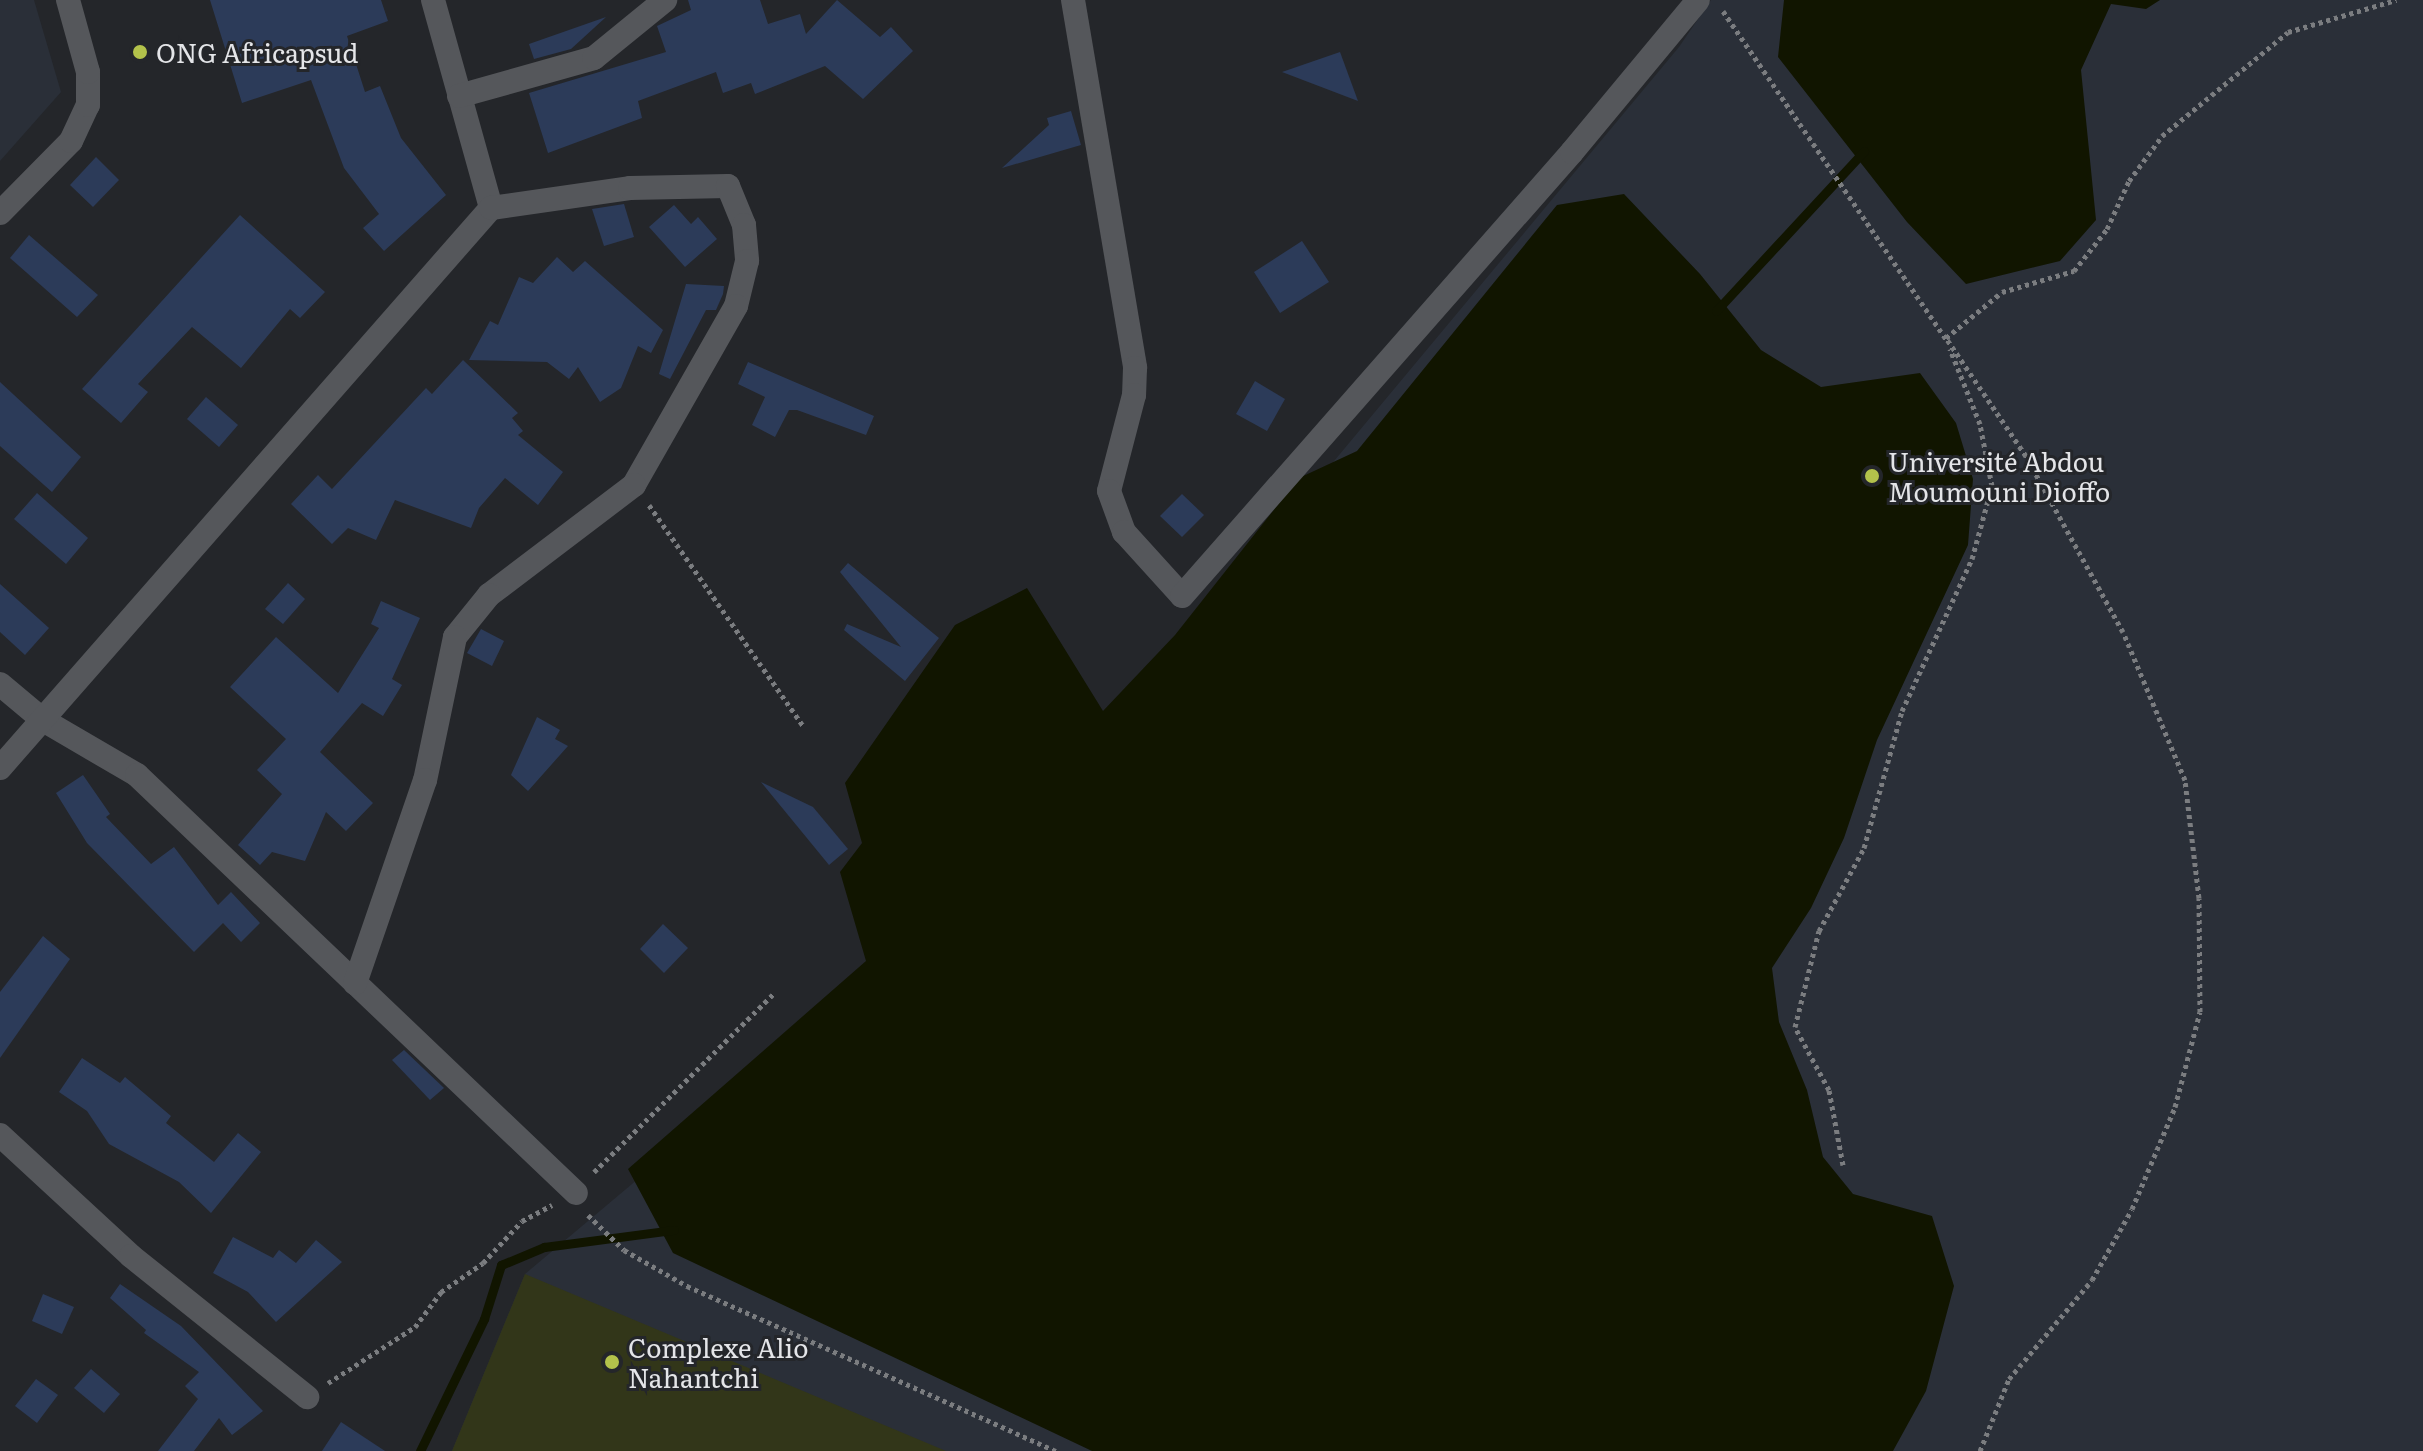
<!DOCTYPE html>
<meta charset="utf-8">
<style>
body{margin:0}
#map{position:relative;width:2423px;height:1451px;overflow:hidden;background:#24262a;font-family:Literata,serif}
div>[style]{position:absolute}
.built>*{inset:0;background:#2a2f38}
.green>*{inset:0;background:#323619}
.water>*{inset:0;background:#111500}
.stream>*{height:9px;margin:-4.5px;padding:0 4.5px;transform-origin:4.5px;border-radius:4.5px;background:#111500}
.building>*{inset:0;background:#2c3b59}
.path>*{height:5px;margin-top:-2.5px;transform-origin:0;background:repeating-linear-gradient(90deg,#7b7d80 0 4px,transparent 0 8px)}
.street>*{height:24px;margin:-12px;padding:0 12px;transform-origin:12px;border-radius:12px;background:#55575b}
.dots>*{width:22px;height:22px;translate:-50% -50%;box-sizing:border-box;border:4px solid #24262a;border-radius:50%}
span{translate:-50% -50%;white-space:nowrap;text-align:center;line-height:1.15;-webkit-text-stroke:6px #24262a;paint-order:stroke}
.poi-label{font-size:26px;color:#e4e5e8}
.left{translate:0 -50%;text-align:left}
</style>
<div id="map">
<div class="built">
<i style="clip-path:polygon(0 0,34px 0,61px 92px,0 161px)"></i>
<i style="clip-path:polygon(1711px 0,2423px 0,2423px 1451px,452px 1451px,525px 1274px,965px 904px,1679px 47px)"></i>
</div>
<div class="green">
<i style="clip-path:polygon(525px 1274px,946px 1451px,452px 1451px)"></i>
</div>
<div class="water">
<i style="clip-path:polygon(1784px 0,2160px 0,2146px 9px,2111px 4px,2081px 70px,2096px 220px,2060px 261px,1966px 284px,1907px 222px,1778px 57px)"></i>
<i style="clip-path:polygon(1624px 194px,1700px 274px,1761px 350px,1821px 387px,1920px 373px,1956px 423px,1973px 479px,1968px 545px,1877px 740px,1844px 838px,1811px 908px,1772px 968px,1779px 1022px,1807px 1090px,1823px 1157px,1853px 1194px,1932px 1216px,1954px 1286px,1926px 1391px,1893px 1451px,1092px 1451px,673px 1253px,628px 1169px,866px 961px,840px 872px,862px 843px,845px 783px,955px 625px,1027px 588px,1103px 711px,1175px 635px,1299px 478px,1357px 451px,1557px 205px)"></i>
</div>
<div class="stream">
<i style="left:1716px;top:311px;width:218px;rotate:-47.2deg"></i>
<i style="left:420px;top:1451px;width:147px;rotate:-64.1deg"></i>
<i style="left:484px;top:1319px;width:57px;rotate:-72.5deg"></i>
<i style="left:501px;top:1265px;width:47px;rotate:-22.7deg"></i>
<i style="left:544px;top:1247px;width:131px;rotate:-7.5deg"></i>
</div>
<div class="building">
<i style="clip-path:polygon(210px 0,381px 0,388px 21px,347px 36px,365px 92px,380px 86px,401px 138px,446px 195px,384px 251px,363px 228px,379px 214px,344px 168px,311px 80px,242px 103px)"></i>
<i style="clip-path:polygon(688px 0,760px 0,768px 24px,800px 14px,806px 34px,837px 0,880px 37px,891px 27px,913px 51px,863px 99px,825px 66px,755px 94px,751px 83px,723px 93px,716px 72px,638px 101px,642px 118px,548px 153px,529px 93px,666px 52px,657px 26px,691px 10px)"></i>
<i style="clip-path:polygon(606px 17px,571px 49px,534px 59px,529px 44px)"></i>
<i style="clip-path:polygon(1340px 52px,1358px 101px,1282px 72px)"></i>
<i style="clip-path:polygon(1071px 111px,1081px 145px,1002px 168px,1049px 125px,1047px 118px)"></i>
<i style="clip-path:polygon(96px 157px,119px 180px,93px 207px,70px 185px)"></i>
<i style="clip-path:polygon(624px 204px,634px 237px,604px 246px,592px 209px)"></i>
<i style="clip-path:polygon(674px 205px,691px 224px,698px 217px,717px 239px,685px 267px,649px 227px)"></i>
<i style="clip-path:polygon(240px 215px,325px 292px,300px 318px,290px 309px,241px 368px,192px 327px,138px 384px,148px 392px,121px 423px,82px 389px)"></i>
<i style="clip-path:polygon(29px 235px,98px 295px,77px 317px,10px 258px)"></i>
<i style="clip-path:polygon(1302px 241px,1329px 282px,1280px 313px,1254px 272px)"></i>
<i style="clip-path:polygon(557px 257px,573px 272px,585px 261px,663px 330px,651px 353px,638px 346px,621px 388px,600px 402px,578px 367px,569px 379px,547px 362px,469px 360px,490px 321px,498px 325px,519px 277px,533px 283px)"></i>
<i style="clip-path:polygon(686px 284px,724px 286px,723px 294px,716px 310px,706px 310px,670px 379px,659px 374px)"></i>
<i style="clip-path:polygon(463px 360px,518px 413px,512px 418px,523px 431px,518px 435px,563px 472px,538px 505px,505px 478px,479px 508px,471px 528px,395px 500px,376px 540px,348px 528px,332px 544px,291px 504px,318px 475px,332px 489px,426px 388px,432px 394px)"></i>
<i style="clip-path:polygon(748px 362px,874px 416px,866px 435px,797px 410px,789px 410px,775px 437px,752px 425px,765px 397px,738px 384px)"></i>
<i style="clip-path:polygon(1255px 381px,1285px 399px,1267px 431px,1236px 414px)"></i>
<i style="clip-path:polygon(0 382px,81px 457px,52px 492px,0 446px)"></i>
<i style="clip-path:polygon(206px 397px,238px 425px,219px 447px,187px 419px)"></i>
<i style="clip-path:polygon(37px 493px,88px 538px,66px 564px,14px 519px)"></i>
<i style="clip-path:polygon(1182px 494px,1204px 515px,1182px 537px,1160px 516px)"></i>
<i style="clip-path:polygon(848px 563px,939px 638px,905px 681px,844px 630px,847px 624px,901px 647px,840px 572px)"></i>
<i style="clip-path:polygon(288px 583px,305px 599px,283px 624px,265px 609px)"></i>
<i style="clip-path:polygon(0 584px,49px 628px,25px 655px,0 632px)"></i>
<i style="clip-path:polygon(381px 601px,420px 618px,392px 679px,402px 685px,383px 716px,362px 703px,320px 752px,373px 803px,346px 831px,326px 812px,305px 861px,272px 852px,260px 865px,238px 845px,282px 794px,257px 770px,286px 739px,230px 687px,276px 637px,338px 693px,379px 628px,371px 624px)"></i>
<i style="clip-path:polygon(481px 629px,504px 641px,492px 666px,467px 653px)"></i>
<i style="clip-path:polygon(537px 717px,560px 730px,555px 739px,568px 746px,528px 791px,511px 775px)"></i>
<i style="clip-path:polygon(83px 775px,110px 814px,106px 817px,151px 864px,174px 847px,218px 905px,231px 892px,260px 923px,241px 942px,223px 923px,194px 952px,87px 843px,56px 793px)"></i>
<i style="clip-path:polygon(761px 782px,813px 807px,848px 849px,829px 865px)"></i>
<i style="clip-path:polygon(663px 924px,688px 948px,664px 973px,640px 949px)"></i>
<i style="clip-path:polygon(43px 936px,70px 959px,0 1058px,0 992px)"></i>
<i style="clip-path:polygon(404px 1050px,444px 1088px,430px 1100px,392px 1060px)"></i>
<i style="clip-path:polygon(82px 1058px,120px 1083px,125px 1077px,171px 1116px,166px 1123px,214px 1162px,238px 1133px,261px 1152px,211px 1213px,179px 1182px,109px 1144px,87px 1111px,59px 1092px)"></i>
<i style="clip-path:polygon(233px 1237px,273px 1258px,279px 1250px,296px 1263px,316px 1240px,342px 1262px,276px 1322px,248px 1292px,213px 1273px)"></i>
<i style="clip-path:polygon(120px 1284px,181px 1326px,263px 1411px,232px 1435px,219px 1418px,194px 1451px,158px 1451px,198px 1399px,185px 1386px,199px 1372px,144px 1333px,146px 1330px,110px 1298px)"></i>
<i style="clip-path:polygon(43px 1294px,74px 1307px,62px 1334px,32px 1321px)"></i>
<i style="clip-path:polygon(91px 1369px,120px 1394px,104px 1413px,74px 1388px)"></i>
<i style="clip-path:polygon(36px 1379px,58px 1395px,37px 1423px,15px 1406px)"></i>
<i style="clip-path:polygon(341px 1422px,385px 1451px,322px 1451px)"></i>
</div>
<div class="path">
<i style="left:1723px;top:11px;width:398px;rotate:55.8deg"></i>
<i style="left:649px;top:505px;width:269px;rotate:55.1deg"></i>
<i style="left:1843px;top:1165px;width:76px;rotate:-100.6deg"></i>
<i style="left:1829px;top:1090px;width:72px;rotate:-118.4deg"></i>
<i style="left:1795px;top:1027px;width:99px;rotate:-76deg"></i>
<i style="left:1819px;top:931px;width:94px;rotate:-61.5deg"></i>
<i style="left:1864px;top:848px;width:142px;rotate:-74.5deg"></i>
<i style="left:1902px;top:711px;width:167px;rotate:-65.3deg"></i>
<i style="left:1972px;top:559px;width:76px;rotate:-74.7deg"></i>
<i style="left:1992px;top:486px;width:63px;rotate:-101deg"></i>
<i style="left:1980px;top:424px;width:81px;rotate:-111.8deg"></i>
<i style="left:594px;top:1172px;width:254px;rotate:-44.8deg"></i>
<i style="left:588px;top:1215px;width:50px;rotate:44.2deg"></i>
<i style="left:624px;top:1250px;width:73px;rotate:29.7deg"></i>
<i style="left:687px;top:1286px;width:404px;rotate:24.1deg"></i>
<i style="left:328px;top:1383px;width:103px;rotate:-32.8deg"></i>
<i style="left:415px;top:1327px;width:44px;rotate:-53.4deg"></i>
<i style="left:441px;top:1292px;width:51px;rotate:-34.6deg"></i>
<i style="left:483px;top:1263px;width:57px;rotate:-47.1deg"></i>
<i style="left:522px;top:1221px;width:34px;rotate:-28deg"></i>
<i style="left:1980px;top:1451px;width:78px;rotate:-68.1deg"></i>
<i style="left:2009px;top:1379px;width:129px;rotate:-50deg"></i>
<i style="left:2092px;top:1280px;width:81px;rotate:-60.6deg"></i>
<i style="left:2132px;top:1209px;width:111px;rotate:-67.1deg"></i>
<i style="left:2175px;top:1107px;width:98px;rotate:-75.3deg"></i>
<i style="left:2200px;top:1012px;width:114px;rotate:-90.5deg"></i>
<i style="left:2199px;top:898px;width:119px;rotate:-96.8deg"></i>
<i style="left:2185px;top:780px;width:160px;rotate:-112.7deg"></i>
<i style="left:2123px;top:632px;width:201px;rotate:-118.9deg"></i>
<i style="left:2026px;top:456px;width:143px;rotate:-124.1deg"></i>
<i style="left:1946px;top:338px;width:72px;rotate:-39.4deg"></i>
<i style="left:2002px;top:292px;width:75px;rotate:-16.3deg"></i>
<i style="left:2074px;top:271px;width:53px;rotate:-51.8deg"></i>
<i style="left:2107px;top:229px;width:53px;rotate:-65.4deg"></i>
<i style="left:2129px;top:181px;width:56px;rotate:-53.7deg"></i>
<i style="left:2162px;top:136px;width:163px;rotate:-39.5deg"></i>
<i style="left:2288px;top:32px;width:113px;rotate:-16.5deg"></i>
</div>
<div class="street">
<i style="left:433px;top:0;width:216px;rotate:74.4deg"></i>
<i style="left:1073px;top:0;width:373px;rotate:80.4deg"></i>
<i style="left:1135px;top:368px;width:27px;rotate:92deg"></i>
<i style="left:1134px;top:395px;width:99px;rotate:104.6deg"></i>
<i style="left:1109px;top:491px;width:44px;rotate:69.9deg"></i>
<i style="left:1124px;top:532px;width:86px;rotate:47.8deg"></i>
<i style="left:1182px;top:596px;width:591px;rotate:-48.7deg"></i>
<i style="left:1572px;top:152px;width:197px;rotate:-50.3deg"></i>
<i style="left:459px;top:96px;width:140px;rotate:-15.7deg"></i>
<i style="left:594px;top:58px;width:92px;rotate:-39.2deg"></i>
<i style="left:0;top:213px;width:101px;rotate:-45.4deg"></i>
<i style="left:71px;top:141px;width:40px;rotate:-65deg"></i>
<i style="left:88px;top:105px;width:33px;rotate:-90deg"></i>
<i style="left:88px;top:72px;width:75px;rotate:-105.5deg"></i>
<i style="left:0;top:684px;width:56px;rotate:39.9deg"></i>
<i style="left:43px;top:720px;width:109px;rotate:30.3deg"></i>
<i style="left:137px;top:775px;width:606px;rotate:43.6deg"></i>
<i style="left:0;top:768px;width:745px;rotate:-48.76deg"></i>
<i style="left:491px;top:208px;width:140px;rotate:-8.2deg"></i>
<i style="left:630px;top:188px;width:98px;rotate:-1.2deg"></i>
<i style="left:728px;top:186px;width:42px;rotate:67.7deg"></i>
<i style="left:744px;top:225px;width:36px;rotate:85deg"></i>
<i style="left:747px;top:261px;width:46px;rotate:103.7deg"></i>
<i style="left:736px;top:306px;width:206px;rotate:119.7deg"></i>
<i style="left:634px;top:485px;width:182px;rotate:142.8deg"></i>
<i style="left:489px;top:595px;width:54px;rotate:129deg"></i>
<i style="left:455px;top:637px;width:146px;rotate:101.8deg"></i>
<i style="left:425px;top:780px;width:215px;rotate:109deg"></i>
<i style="left:0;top:1135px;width:178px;rotate:42.7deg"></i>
<i style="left:131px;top:1256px;width:226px;rotate:38.7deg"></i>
</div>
<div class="dots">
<i style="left:140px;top:52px;background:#b3c24b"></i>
<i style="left:1872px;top:476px;background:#b3c24b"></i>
<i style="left:612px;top:1362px;background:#b3c24b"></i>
</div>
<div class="poi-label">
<span class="left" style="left:156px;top:52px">ONG Africapsud</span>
<span class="left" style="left:1888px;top:476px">Université Abdou<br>Moumouni Dioffo</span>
<span class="left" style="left:628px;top:1362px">Complexe Alio<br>Nahantchi</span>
</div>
</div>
